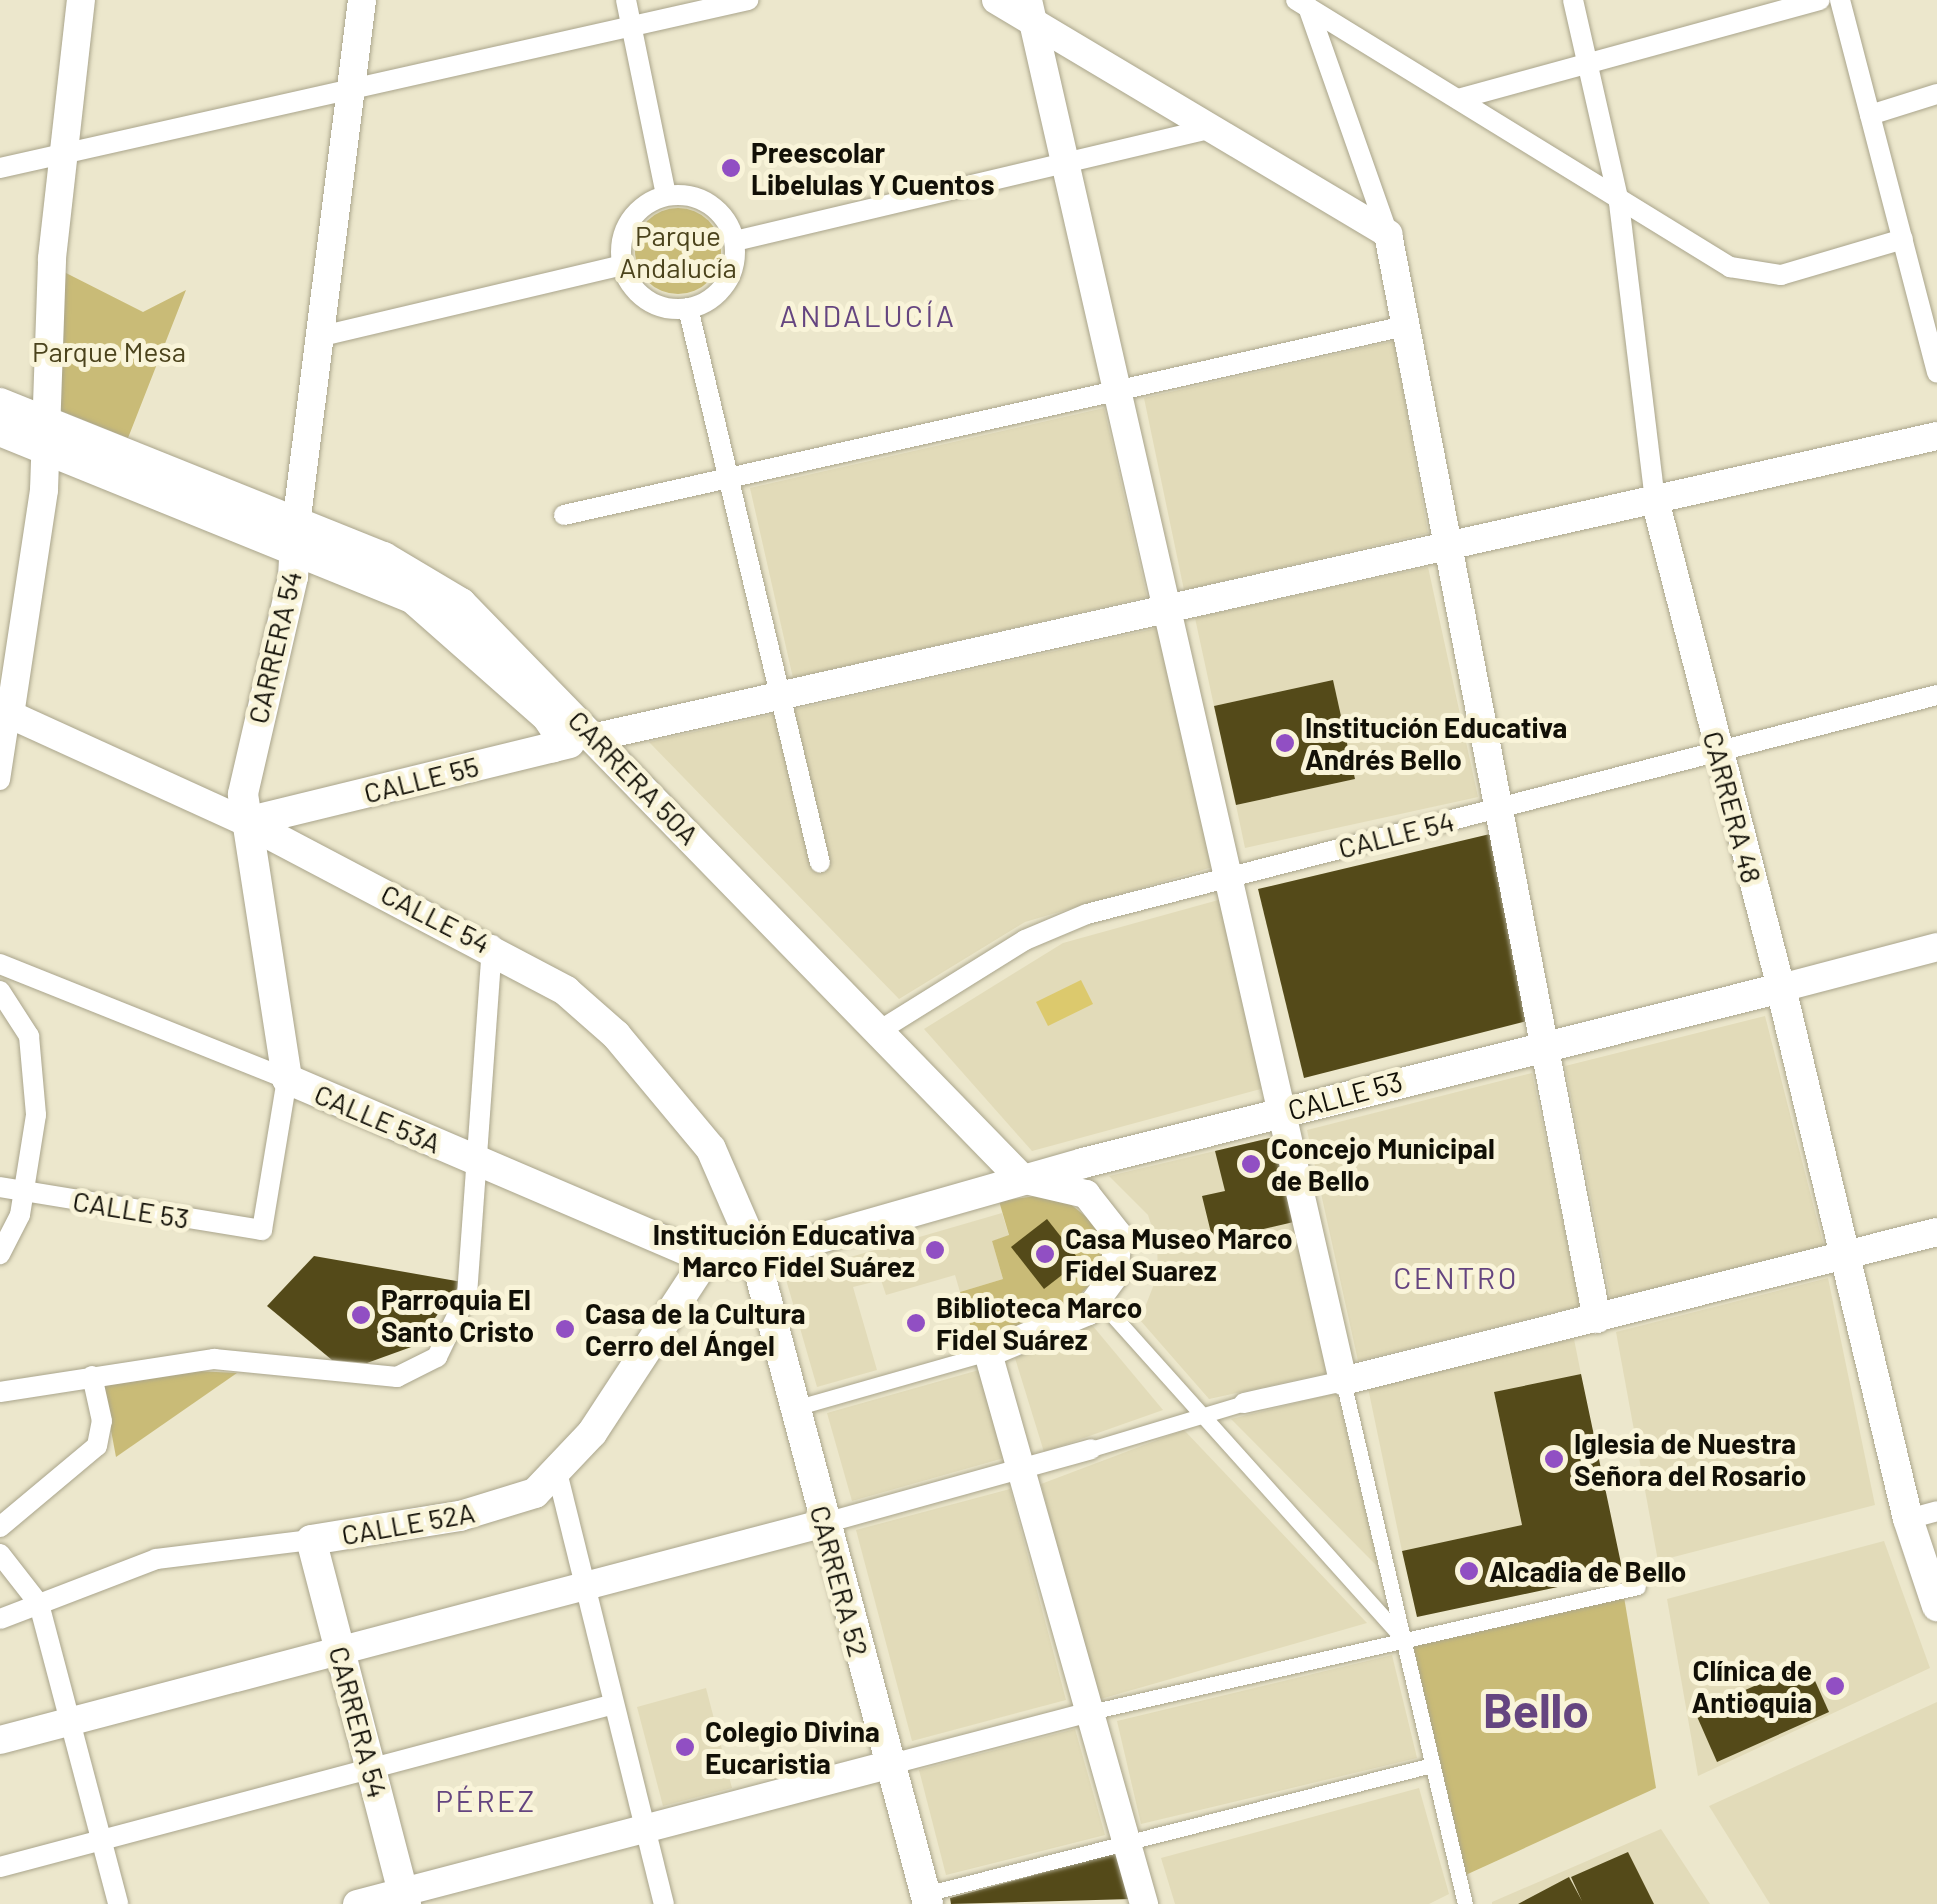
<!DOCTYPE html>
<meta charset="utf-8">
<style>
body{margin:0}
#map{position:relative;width:1937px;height:1904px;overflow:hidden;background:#ece7cc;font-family:Barlow,sans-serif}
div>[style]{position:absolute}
.built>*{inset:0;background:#e2dbb9}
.green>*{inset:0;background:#c9bb77}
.round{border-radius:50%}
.water>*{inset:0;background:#dcc96d}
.building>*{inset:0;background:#544a19}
.roads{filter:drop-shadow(0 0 2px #aaa58c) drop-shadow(0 0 2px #aaa58c)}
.pedestrian>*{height:15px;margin:-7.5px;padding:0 7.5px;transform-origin:7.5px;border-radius:7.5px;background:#fff}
.minor>*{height:20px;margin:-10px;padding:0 10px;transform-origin:10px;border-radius:10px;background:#fff}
.minor>.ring{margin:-10px;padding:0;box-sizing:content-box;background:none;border:20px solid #fff;border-radius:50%}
.tertiary>*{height:28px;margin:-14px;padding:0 14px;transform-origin:14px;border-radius:14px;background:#fff}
.secondary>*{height:30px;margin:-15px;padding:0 15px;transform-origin:15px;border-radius:15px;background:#fff}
.dots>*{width:28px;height:28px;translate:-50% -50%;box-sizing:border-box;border:5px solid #f9f4d9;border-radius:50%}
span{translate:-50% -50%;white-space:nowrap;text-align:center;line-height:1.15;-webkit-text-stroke:10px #f9f4d9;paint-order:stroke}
.poi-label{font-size:28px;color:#121007;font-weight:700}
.left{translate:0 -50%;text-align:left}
.right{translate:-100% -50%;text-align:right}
.park-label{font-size:28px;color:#4b431c}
.street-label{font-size:28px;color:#121007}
.neighbourhood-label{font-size:30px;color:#654580;letter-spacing:2.5px}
.town-label{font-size:48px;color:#654580;font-weight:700}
</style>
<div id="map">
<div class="built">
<i style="clip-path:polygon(1394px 341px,1428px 533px,1184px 590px,1144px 398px)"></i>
<i style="clip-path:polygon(1104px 408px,1147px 597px,793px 678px,750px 488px)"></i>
<i style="clip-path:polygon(1428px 567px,1478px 797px,1245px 848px,1236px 805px,1355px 779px,1333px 680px,1214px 706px,1195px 618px)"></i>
<i style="clip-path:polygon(1162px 627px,1216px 866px,1025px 922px,899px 999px,649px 742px)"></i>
<i style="clip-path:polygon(1222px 899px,1268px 1087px,1032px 1151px,924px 1029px,1063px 943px)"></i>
<i style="clip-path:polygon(1765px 1016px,1824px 1247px,1611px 1301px,1565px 1066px)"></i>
<i style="clip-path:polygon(1532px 1073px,1580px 1306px,1358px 1361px,1307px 1130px)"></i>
<i style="clip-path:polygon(1278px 1136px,1332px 1372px,1209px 1399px,1140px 1320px,1158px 1274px,1157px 1243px,1148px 1215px,1109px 1176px)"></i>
<i style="clip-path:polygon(1002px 1213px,1009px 1236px,992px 1241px,1003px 1279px,960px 1292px,955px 1275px,886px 1295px,881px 1280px,853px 1287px,877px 1370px,817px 1387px,785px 1276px)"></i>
<i style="clip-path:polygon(1828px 1278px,1875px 1505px,1658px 1561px,1616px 1332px)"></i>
<i style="clip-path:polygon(1092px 1325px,1163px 1410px,1044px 1452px,1015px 1358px)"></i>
<i style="clip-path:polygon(1574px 1339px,1581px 1374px,1494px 1392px,1522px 1525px,1402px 1551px,1367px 1383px)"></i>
<i style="clip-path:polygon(979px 1370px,1004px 1458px,852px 1501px,827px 1413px)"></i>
<i style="clip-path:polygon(1337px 1393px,1379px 1568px,1231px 1419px)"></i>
<i style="clip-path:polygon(1184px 1430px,1367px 1623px,1097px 1700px,1041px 1484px)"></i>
<i style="clip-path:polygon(1010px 1489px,1066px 1700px,912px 1741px,856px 1530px)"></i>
<i style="clip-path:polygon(1884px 1541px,1930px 1668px,1698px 1776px,1667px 1599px)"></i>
<i style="clip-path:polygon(1392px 1655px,1417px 1758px,1141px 1824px,1117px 1721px)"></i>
<i style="clip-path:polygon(706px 1688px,732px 1788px,663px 1806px,637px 1707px)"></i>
<i style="clip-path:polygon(1937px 1702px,1937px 1904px,1770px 1904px,1709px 1806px)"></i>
<i style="clip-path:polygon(1075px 1729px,1105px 1835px,946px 1875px,919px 1770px)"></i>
<i style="clip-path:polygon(1419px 1788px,1449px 1894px,1429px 1904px,1175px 1904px,1161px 1858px)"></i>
<i style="clip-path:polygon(1661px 1829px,1710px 1904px,1492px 1904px,1492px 1902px)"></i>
</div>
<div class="green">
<i class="round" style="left:635px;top:208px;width:86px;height:86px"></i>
<i style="clip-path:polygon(64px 272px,143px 312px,186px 290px,128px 438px,56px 409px)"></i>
<i style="clip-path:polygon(1057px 1193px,1096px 1225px,1105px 1270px,1058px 1316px,975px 1341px,960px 1292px,1003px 1279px,992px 1241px,1009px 1235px,999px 1201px)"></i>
<i style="clip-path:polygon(196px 1371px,237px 1373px,116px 1457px,102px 1382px)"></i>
<i style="clip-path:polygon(1623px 1591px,1656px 1788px,1459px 1878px,1403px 1640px)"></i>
</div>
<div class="water">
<i style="clip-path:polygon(1081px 980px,1093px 1004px,1048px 1026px,1036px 1002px)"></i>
</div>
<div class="building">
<i style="clip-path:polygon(1333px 680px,1355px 779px,1236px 805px,1214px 706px)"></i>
<i style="clip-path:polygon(1490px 834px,1527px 1021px,1304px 1078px,1258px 889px)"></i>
<i style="clip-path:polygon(1278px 1136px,1298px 1221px,1213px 1241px,1202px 1196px,1225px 1191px,1215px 1151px)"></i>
<i style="clip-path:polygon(1047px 1219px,1080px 1261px,1044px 1289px,1011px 1247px)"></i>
<i style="clip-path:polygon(314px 1256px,462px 1282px,414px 1346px,367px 1363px,332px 1360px,267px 1306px)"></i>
<i style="clip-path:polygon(1581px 1374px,1623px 1573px,1417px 1617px,1402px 1551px,1522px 1525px,1494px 1392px)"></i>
<i style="clip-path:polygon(1807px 1663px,1829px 1712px,1717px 1762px,1695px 1712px)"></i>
<i style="clip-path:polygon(1118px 1852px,1131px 1899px,951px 1904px,950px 1898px)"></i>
<i style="clip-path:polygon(1628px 1852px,1654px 1904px,1518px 1904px,1569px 1877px,1582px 1901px,1571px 1877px)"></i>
</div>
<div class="roads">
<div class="pedestrian">
<i style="left:1099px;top:1300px;width:453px;rotate:48.1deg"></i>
<i style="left:1343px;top:1381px;width:537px;rotate:76.87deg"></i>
<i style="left:795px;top:1408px;width:201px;rotate:-15.9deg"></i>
<i style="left:1091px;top:1449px;width:160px;rotate:-16.7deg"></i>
<i style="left:1086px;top:1713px;width:566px;rotate:-12.86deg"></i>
<i style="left:925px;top:1894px;width:523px;rotate:-14.28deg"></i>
</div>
<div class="minor">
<i style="left:626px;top:0;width:199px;rotate:78.4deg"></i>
<i style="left:1296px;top:0;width:510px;rotate:31.6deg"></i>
<i style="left:1730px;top:267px;width:52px;rotate:8.9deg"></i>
<i style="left:1781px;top:275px;width:127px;rotate:-16.4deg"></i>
<i style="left:1573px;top:0;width:208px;rotate:77.2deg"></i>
<i style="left:1619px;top:203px;width:299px;rotate:83.1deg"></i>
<i style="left:1840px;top:0;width:385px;rotate:75.4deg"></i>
<i style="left:1308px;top:7px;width:241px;rotate:70.6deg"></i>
<i style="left:1458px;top:99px;width:375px;rotate:-15.3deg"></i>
<i style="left:1870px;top:115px;width:70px;rotate:-17.4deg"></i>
<i style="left:0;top:168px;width:767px;rotate:-12.66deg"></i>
<i class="ring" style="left:621px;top:195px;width:94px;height:94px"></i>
<i style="left:735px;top:241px;width:491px;rotate:-13.3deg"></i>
<i style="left:688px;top:308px;width:570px;rotate:76.62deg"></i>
<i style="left:318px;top:337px;width:312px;rotate:-13.3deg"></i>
<i style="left:564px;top:515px;width:866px;rotate:-12.67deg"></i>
<i style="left:0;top:780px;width:66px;rotate:-81.3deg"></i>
<i style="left:0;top:964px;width:309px;rotate:21.8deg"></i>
<i style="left:287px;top:1079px;width:153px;rotate:99.4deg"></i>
<i style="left:262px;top:1230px;width:266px;rotate:-170.7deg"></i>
<i style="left:0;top:991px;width:54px;rotate:57.2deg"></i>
<i style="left:29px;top:1036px;width:79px;rotate:84.9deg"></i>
<i style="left:36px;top:1115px;width:101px;rotate:99.1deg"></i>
<i style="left:20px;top:1215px;width:44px;rotate:117.1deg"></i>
<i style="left:879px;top:1031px;width:172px;rotate:-31.9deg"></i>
<i style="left:1025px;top:940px;width:67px;rotate:-22.8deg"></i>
<i style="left:1087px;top:914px;width:878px;rotate:-14.45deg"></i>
<i style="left:0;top:1392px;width:217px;rotate:-8.8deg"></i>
<i style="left:214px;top:1359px;width:184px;rotate:5.6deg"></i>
<i style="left:397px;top:1377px;width:45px;rotate:-26.6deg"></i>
<i style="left:437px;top:1357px;width:69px;rotate:-64.2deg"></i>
<i style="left:467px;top:1295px;width:351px;rotate:-85.9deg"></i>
<i style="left:1244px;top:1403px;width:101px;rotate:-12.5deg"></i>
<i style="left:558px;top:1476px;width:441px;rotate:76.1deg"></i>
<i style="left:1908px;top:1519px;width:30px;rotate:-15deg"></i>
<i style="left:825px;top:1523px;width:276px;rotate:-15.5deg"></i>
<i style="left:0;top:1527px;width:126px;rotate:-39.9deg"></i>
<i style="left:97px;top:1446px;width:25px;rotate:-79deg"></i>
<i style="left:102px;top:1421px;width:46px;rotate:-102.5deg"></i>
<i style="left:0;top:1554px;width:63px;rotate:52deg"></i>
<i style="left:39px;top:1604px;width:310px;rotate:75.2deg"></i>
<i style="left:0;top:1619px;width:167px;rotate:-21deg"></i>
<i style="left:156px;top:1559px;width:156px;rotate:-7deg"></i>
<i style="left:888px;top:1765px;width:205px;rotate:-14.7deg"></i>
<i style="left:0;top:1867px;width:635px;rotate:-14.87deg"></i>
</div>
<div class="tertiary">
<i style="left:996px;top:0;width:457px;rotate:30.8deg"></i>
<i style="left:1388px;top:234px;width:1105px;rotate:79.1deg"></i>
<i style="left:1028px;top:0;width:1416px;rotate:77.15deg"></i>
<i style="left:1343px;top:1381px;width:612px;rotate:-14.08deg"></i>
<i style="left:1655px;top:500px;width:504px;rotate:75.52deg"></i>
<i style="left:1781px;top:988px;width:161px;rotate:-14.7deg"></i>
<i style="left:296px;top:525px;width:529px;rotate:-82.83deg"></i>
<i style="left:0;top:710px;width:270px;rotate:24.5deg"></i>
<i style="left:10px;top:715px;width:228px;rotate:-81.4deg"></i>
<i style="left:44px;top:490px;width:232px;rotate:-88deg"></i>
<i style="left:52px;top:258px;width:260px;rotate:-83.6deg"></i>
<i style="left:596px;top:737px;width:1374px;rotate:-12.65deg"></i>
<i style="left:1026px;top:1180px;width:62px;rotate:13.1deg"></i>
<i style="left:1086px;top:1194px;width:52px;rotate:52deg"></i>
<i style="left:1118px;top:1235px;width:41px;rotate:95.6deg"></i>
<i style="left:1114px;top:1276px;width:44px;rotate:126.6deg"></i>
<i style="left:1088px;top:1311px;width:108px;rotate:157.2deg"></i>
<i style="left:988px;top:1353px;width:573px;rotate:74.19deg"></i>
<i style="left:0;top:1740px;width:853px;rotate:-14.74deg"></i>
<i style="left:357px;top:1904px;width:549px;rotate:-14.67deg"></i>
</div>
<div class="secondary">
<i style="left:0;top:403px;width:414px;rotate:21.9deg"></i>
<i style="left:384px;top:557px;width:90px;rotate:30.9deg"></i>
<i style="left:461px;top:603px;width:804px;rotate:45.76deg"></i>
<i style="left:0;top:431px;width:445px;rotate:22.1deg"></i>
<i style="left:412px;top:598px;width:180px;rotate:41.4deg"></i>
<i style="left:547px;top:717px;width:18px;rotate:56deg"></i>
<i style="left:557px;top:732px;width:16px;rotate:105deg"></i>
<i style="left:296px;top:525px;width:52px;rotate:93.3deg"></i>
<i style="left:293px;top:577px;width:223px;rotate:103deg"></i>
<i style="left:243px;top:794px;width:288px;rotate:81.2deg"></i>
<i style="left:287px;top:1079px;width:456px;rotate:23.2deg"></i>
<i style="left:706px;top:1259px;width:30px;rotate:6deg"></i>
<i style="left:736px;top:1262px;width:361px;rotate:-15.9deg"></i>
<i style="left:1083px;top:1163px;width:720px;rotate:-14.07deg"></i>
<i style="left:1781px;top:988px;width:546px;rotate:76.55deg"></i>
<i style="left:1908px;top:1519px;width:92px;rotate:71.6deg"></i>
<i style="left:246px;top:822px;width:362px;rotate:27.8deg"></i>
<i style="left:566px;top:991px;width:67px;rotate:41.3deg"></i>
<i style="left:616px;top:1035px;width:148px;rotate:50.2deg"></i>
<i style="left:711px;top:1149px;width:100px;rotate:66.5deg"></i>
<i style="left:751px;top:1241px;width:686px;rotate:75.05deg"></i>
<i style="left:246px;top:822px;width:333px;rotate:-13.7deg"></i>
<i style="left:406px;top:1904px;width:376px;rotate:-104.6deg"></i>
<i style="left:311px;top:1540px;width:151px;rotate:-9.2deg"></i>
<i style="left:460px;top:1516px;width:78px;rotate:-17deg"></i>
<i style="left:535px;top:1493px;width:83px;rotate:-46.5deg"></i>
<i style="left:592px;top:1433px;width:208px;rotate:-56.8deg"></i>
</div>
</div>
<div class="dots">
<i style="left:731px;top:168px;background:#914fc3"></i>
<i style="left:1285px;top:743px;background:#914fc3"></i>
<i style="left:1251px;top:1164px;background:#914fc3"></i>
<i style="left:935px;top:1250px;background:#914fc3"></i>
<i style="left:1045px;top:1254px;background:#914fc3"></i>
<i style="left:361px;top:1315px;background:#914fc3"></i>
<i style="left:916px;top:1323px;background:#914fc3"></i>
<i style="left:565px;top:1329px;background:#914fc3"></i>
<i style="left:1554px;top:1459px;background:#914fc3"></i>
<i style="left:1469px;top:1571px;background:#914fc3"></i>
<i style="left:1835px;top:1686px;background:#914fc3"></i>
<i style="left:685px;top:1747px;background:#914fc3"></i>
</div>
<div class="poi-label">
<span class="left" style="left:751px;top:168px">Preescolar<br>Libelulas Y Cuentos</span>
<span class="left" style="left:1305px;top:743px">Institución Educativa<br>Andrés Bello</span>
<span class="left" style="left:1271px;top:1164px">Concejo Municipal<br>de Bello</span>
<span class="right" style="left:915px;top:1250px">Institución Educativa<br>Marco Fidel Suárez</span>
<span class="left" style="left:1065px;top:1254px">Casa Museo Marco<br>Fidel Suarez</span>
<span class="left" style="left:381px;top:1315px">Parroquia El<br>Santo Cristo</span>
<span class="left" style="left:936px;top:1323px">Biblioteca Marco<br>Fidel Suárez</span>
<span class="left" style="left:585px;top:1329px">Casa de la Cultura<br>Cerro del Ángel</span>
<span class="left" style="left:1574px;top:1459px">Iglesia de Nuestra<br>Señora del Rosario</span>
<span class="left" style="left:1489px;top:1571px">Alcadia de Bello</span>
<span class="right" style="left:1812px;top:1686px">Clínica de<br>Antioquia</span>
<span class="left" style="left:705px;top:1747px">Colegio Divina<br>Eucaristia</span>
</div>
<div class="park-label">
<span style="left:678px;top:251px">Parque<br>Andalucía</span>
<span style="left:109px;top:351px">Parque Mesa</span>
</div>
<div class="street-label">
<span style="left:274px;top:647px;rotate:-77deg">CARRERA 54</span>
<span style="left:634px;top:777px;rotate:46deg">CARRERA 50A</span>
<span style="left:421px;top:779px;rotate:-14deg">CALLE 55</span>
<span style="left:1733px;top:807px;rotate:75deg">CARRERA 48</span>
<span style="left:1396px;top:834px;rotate:-14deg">CALLE 54</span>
<span style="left:436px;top:918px;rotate:27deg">CALLE 54</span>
<span style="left:1345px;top:1095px;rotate:-15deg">CALLE 53</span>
<span style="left:378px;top:1118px;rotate:23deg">CALLE 53A</span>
<span style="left:131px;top:1209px;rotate:9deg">CALLE 53</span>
<span style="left:408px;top:1523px;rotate:-10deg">CALLE 52A</span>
<span style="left:840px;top:1581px;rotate:75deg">CARRERA 52</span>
<span style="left:359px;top:1722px;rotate:75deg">CARRERA 54</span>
</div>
<div class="neighbourhood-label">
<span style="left:868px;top:315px">ANDALUCÍA</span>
<span style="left:1456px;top:1277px">CENTRO</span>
<span style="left:486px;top:1800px">PÉREZ</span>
</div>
<div class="town-label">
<span style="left:1536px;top:1710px">Bello</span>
</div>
</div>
